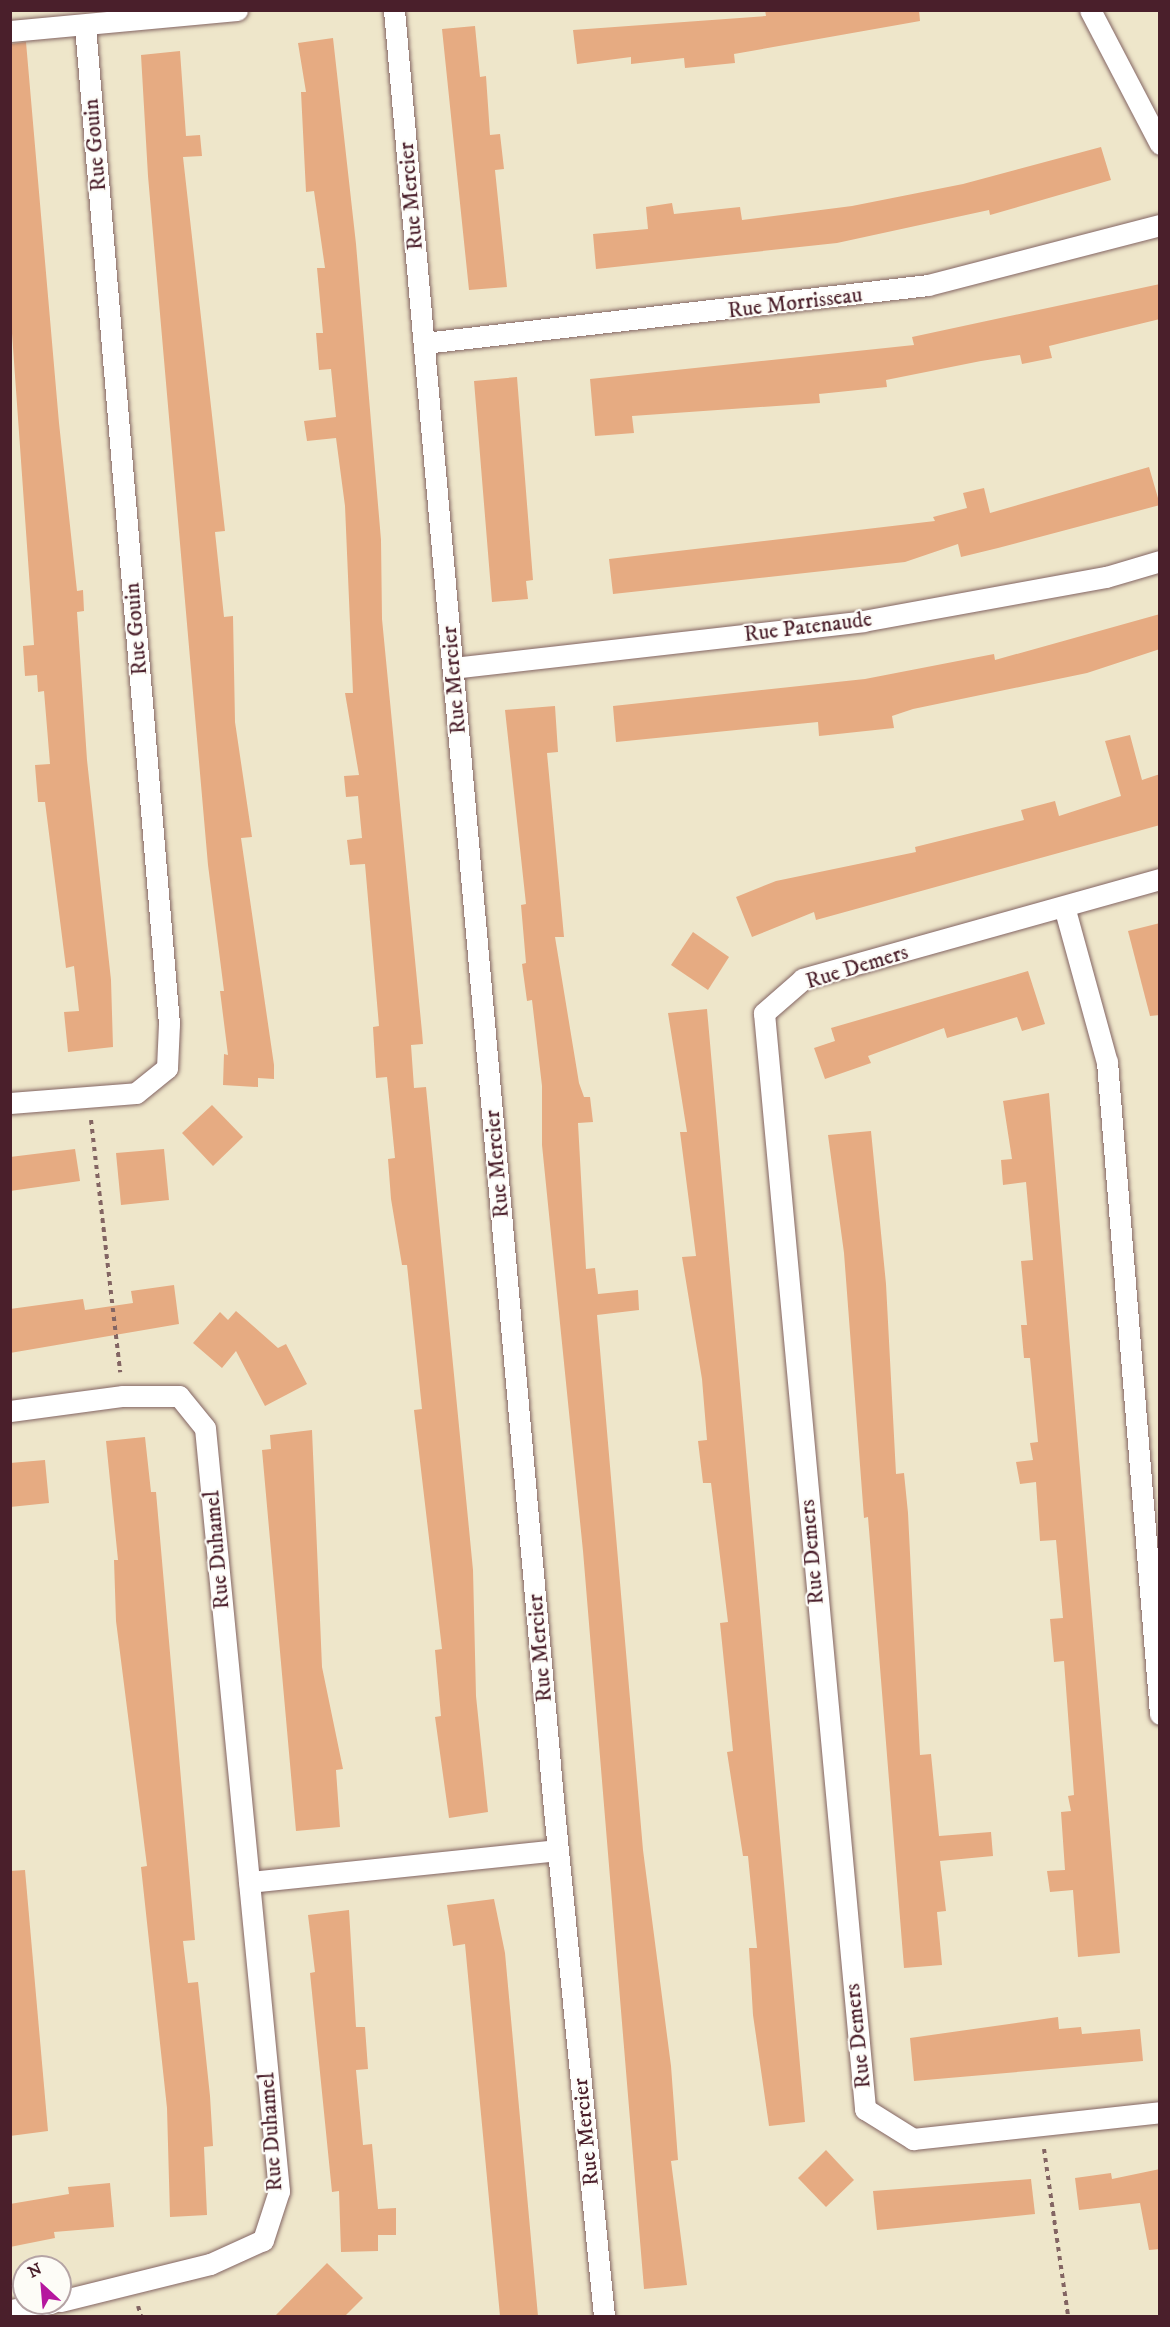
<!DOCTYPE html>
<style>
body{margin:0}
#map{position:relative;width:1170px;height:2327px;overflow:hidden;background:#eee6ca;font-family:"IM FELL DW Pica",serif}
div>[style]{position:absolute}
.building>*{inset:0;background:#e6ab82}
.path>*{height:4px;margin-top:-2px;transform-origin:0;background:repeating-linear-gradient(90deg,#836563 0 4.5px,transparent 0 9px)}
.roads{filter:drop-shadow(0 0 2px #836563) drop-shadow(0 0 2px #836563)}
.minor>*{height:21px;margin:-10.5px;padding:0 10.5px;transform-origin:10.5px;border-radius:10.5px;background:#fff}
span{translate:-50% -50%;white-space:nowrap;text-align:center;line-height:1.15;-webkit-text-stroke:4.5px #fdfcf7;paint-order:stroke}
.street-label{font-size:22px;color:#4a1f2b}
.frame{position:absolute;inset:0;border:12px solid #4a1f2b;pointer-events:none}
.north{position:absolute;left:12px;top:2255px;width:60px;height:60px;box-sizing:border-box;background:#fdfcf7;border:2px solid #b5a4a5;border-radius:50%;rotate:334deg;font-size:16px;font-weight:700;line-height:24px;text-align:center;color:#4a1f2b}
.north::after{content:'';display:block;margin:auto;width:21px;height:27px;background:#b5179e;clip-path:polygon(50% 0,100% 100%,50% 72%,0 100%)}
</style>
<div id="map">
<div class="building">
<i style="clip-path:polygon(765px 10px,919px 10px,920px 21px,734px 54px,735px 63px,685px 68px,684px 58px,631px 64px,631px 57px,577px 64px,573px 30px,766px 16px)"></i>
<i style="clip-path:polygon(475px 26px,480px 77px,486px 76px,490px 135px,500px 134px,504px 169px,495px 170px,507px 287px,469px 290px,442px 29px)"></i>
<i style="clip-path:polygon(333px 38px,356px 244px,381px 540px,382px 619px,422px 1032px,423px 1044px,411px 1045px,414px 1088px,426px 1087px,473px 1570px,476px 1696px,488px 1812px,449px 1818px,435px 1717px,441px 1716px,435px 1650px,442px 1649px,414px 1410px,422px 1409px,407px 1265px,402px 1265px,391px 1199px,388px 1159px,395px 1158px,387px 1077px,376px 1078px,373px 1027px,379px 1026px,365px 864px,350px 865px,347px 840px,362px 838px,358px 796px,346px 797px,344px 776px,359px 775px,345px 693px,353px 693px,345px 506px,336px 438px,307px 441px,304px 421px,336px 417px,331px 369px,319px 370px,316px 333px,323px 333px,317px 268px,325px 268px,314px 191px,306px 192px,301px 92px,306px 92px,298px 43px)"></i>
<i style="clip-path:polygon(26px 42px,59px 423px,77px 591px,83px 590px,84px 611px,77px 612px,87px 760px,111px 980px,113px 1047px,68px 1052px,64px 1012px,79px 1011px,74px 966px,66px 968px,45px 802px,38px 802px,35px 765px,50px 764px,44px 691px,38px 692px,37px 675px,25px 676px,23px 646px,34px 645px,10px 305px,10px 44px)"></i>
<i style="clip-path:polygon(180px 51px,186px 136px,200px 135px,202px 156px,183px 157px,225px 531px,215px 532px,224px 617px,233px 616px,235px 722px,252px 837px,241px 838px,274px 1065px,274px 1079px,258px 1078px,258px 1087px,223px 1085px,224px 1054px,228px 1055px,220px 991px,224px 991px,208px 865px,148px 176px,141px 55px)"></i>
<i style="clip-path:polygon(1101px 147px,1111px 180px,990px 215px,989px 210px,837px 243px,596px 269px,593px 234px,648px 229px,646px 207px,672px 203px,674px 214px,740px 207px,742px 220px,852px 206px,963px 184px)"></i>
<i style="clip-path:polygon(1160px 284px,1160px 319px,1049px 346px,1052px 358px,1022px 364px,1020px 355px,981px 361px,886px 380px,887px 387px,819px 394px,820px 403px,632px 416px,634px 433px,595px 436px,590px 379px,914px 345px,912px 337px)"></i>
<i style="clip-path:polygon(517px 377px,533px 580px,526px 581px,528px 599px,492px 602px,474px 381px)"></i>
<i style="clip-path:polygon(1149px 467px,1160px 505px,998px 548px,961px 557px,958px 544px,905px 562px,613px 594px,609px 559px,935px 521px,933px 517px,967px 508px,963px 493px,984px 488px,990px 513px)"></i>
<i style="clip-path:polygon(1160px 614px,1160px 649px,1087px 673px,913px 709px,892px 716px,894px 728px,819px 736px,818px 722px,616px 742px,613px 706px,865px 679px,994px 654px,995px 660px)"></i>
<i style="clip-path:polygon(555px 706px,558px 752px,547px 753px,564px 937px,555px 937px,579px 1083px,584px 1097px,590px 1097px,593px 1122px,578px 1123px,586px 1269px,595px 1268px,598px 1294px,638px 1290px,639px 1310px,597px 1315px,643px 1850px,671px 2066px,678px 2160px,671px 2161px,687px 2285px,644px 2289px,583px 1551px,542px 1145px,542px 1086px,532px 1000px,527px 1001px,522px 964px,526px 963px,521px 905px,526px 904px,505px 710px)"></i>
<i style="clip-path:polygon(1130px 735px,1142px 780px,1160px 774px,1160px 825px,816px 920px,814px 912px,752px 937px,736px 897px,776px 881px,916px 852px,915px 847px,1024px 820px,1021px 810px,1055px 801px,1059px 816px,1121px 796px,1105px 741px)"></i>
<i style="clip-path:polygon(1160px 923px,1160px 1015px,1150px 1016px,1128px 931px)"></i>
<i style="clip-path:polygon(693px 932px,729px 957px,708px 990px,671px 965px)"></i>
<i style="clip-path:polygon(1028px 971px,1045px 1024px,1022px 1031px,1017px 1017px,947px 1038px,944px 1028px,868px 1056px,871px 1063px,825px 1079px,814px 1048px,835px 1041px,831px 1028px)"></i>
<i style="clip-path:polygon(707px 1009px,805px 2122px,769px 2126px,753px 2015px,749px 1948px,757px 1948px,748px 1856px,743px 1856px,727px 1752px,733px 1751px,720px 1623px,728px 1622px,711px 1483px,703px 1483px,698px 1441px,707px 1440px,702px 1379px,682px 1257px,696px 1256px,680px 1132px,687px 1132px,668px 1013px)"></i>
<i style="clip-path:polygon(1049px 1093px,1120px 1953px,1078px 1957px,1073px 1890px,1050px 1892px,1047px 1871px,1065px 1870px,1061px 1812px,1071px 1811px,1068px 1796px,1074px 1795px,1064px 1661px,1054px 1662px,1050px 1619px,1063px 1618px,1056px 1540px,1040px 1541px,1036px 1482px,1020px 1484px,1016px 1462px,1033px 1460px,1030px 1443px,1038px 1442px,1030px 1358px,1024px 1358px,1021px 1325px,1027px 1325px,1021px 1261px,1033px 1260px,1026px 1182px,1003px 1185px,1001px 1160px,1012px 1159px,1003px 1101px)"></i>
<i style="clip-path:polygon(212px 1105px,243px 1137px,213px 1166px,182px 1133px)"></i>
<i style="clip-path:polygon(871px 1131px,886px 1284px,896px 1474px,904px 1473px,908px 1513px,920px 1755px,931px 1754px,939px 1836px,991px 1832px,993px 1856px,940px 1861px,946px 1911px,937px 1912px,942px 1965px,904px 1968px,868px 1517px,864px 1518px,844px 1253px,828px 1135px)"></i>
<i style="clip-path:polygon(75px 1149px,80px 1181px,10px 1191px,10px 1157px)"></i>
<i style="clip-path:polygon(164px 1149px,169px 1200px,121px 1205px,116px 1153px)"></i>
<i style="clip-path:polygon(174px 1285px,179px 1324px,10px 1353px,10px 1309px,83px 1299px,85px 1310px,133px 1303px,131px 1291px)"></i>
<i style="clip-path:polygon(236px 1311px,278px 1348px,286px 1344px,307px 1384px,265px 1406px,236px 1351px,222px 1368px,193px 1343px,220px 1312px,228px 1320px)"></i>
<i style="clip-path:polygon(312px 1430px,322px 1667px,343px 1769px,336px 1770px,340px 1827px,296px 1831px,262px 1450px,271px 1449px,270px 1435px)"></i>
<i style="clip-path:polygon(145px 1437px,151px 1492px,156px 1492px,195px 1940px,183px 1941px,188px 1983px,198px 1982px,210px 2096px,213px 2146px,204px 2147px,207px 2215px,170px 2217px,167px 2108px,141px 1867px,147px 1866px,116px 1621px,114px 1560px,118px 1560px,106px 1441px)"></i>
<i style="clip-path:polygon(45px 1460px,49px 1503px,10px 1507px,10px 1463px)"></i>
<i style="clip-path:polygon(25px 1870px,48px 2131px,10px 2136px,10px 1871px)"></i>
<i style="clip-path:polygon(494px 1899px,505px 1953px,538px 2316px,500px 2316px,465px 1944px,453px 1946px,447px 1905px)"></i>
<i style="clip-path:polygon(349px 1910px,356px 2027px,365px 2027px,368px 2069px,356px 2070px,363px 2145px,372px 2144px,378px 2209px,396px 2208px,396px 2235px,378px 2235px,378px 2251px,341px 2252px,339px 2191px,332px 2192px,310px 1973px,315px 1972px,308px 1915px)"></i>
<i style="clip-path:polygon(1058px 2017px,1059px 2029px,1081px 2027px,1082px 2034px,1140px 2029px,1143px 2061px,914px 2081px,910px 2038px)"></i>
<i style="clip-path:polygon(826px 2150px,854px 2180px,826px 2207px,798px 2178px)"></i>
<i style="clip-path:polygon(1160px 2169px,1160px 2249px,1149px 2250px,1140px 2203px,1079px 2210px,1075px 2178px,1111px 2173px,1112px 2179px)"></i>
<i style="clip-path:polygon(1031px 2179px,1035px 2214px,877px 2230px,873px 2191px)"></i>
<i style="clip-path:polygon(110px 2183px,114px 2227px,54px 2232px,55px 2238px,10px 2247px,10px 2204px,69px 2194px,68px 2187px)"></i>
<i style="clip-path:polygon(327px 2263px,363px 2298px,345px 2316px,275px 2316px)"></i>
</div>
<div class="path">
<i style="left:91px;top:1120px;width:254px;rotate:83.4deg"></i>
<i style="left:1044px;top:2149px;width:169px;rotate:81.8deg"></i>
<i style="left:138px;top:2306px;width:10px;rotate:73deg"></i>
</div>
<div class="roads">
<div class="minor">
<i style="left:394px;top:10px;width:1807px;rotate:84.92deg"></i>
<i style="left:554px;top:1810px;width:508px;rotate:84.36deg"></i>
<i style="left:1090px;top:10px;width:151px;rotate:62.4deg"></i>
<i style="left:10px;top:31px;width:228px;rotate:-5.3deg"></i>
<i style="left:424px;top:343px;width:507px;rotate:-6.56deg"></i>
<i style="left:928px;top:285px;width:240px;rotate:-14.5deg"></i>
<i style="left:453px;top:668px;width:413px;rotate:-6.5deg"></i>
<i style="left:863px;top:621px;width:247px;rotate:-10.3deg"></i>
<i style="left:1106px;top:577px;width:56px;rotate:-16.5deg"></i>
<i style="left:1160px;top:879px;width:371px;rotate:164.4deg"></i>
<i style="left:803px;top:979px;width:52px;rotate:138.9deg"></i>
<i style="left:764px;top:1013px;width:1101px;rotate:84.73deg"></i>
<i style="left:865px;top:2109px;width:57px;rotate:32deg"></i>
<i style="left:913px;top:2139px;width:248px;rotate:-6.2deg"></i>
<i style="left:1065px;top:910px;width:158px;rotate:74.6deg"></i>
<i style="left:1107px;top:1062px;width:654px;rotate:85.35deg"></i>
<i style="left:10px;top:1103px;width:126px;rotate:-4.5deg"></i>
<i style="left:136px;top:1093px;width:40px;rotate:-39deg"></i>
<i style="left:167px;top:1068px;width:44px;rotate:-87.4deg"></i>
<i style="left:169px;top:1024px;width:1003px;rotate:-94.81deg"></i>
<i style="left:10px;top:1411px;width:114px;rotate:-7.6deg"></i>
<i style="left:123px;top:1396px;width:56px"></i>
<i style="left:179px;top:1396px;width:41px;rotate:50.9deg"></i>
<i style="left:205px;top:1428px;width:767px;rotate:84.46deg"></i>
<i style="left:279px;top:2191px;width:52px;rotate:108.1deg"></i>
<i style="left:263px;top:2240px;width:58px;rotate:155.6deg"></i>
<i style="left:210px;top:2264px;width:154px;rotate:166.1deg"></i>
<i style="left:249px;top:1882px;width:310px;rotate:-5.9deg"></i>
<i style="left:10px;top:2310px;width:42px;rotate:-9.7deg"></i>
</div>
</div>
<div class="street-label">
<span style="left:95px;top:145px;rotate:-95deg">Rue Gouin</span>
<span style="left:411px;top:196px;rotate:-95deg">Rue Mercier</span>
<span style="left:795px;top:303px;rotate:-7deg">Rue Morrisseau</span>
<span style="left:808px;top:627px;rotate:-7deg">Rue Patenaude</span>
<span style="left:136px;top:629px;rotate:-95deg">Rue Gouin</span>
<span style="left:454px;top:680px;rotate:-95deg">Rue Mercier</span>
<span style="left:857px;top:967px;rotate:-17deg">Rue Demers</span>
<span style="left:497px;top:1164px;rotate:-95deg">Rue Mercier</span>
<span style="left:217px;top:1550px;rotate:-95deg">Rue Duhamel</span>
<span style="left:812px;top:1552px;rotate:-95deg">Rue Demers</span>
<span style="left:540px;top:1648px;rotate:-95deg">Rue Mercier</span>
<span style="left:858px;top:2036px;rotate:-96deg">Rue Demers</span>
<span style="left:271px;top:2132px;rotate:-94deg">Rue Duhamel</span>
<span style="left:586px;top:2132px;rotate:-96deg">Rue Mercier</span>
</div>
<div class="frame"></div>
<div class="north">N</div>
</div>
